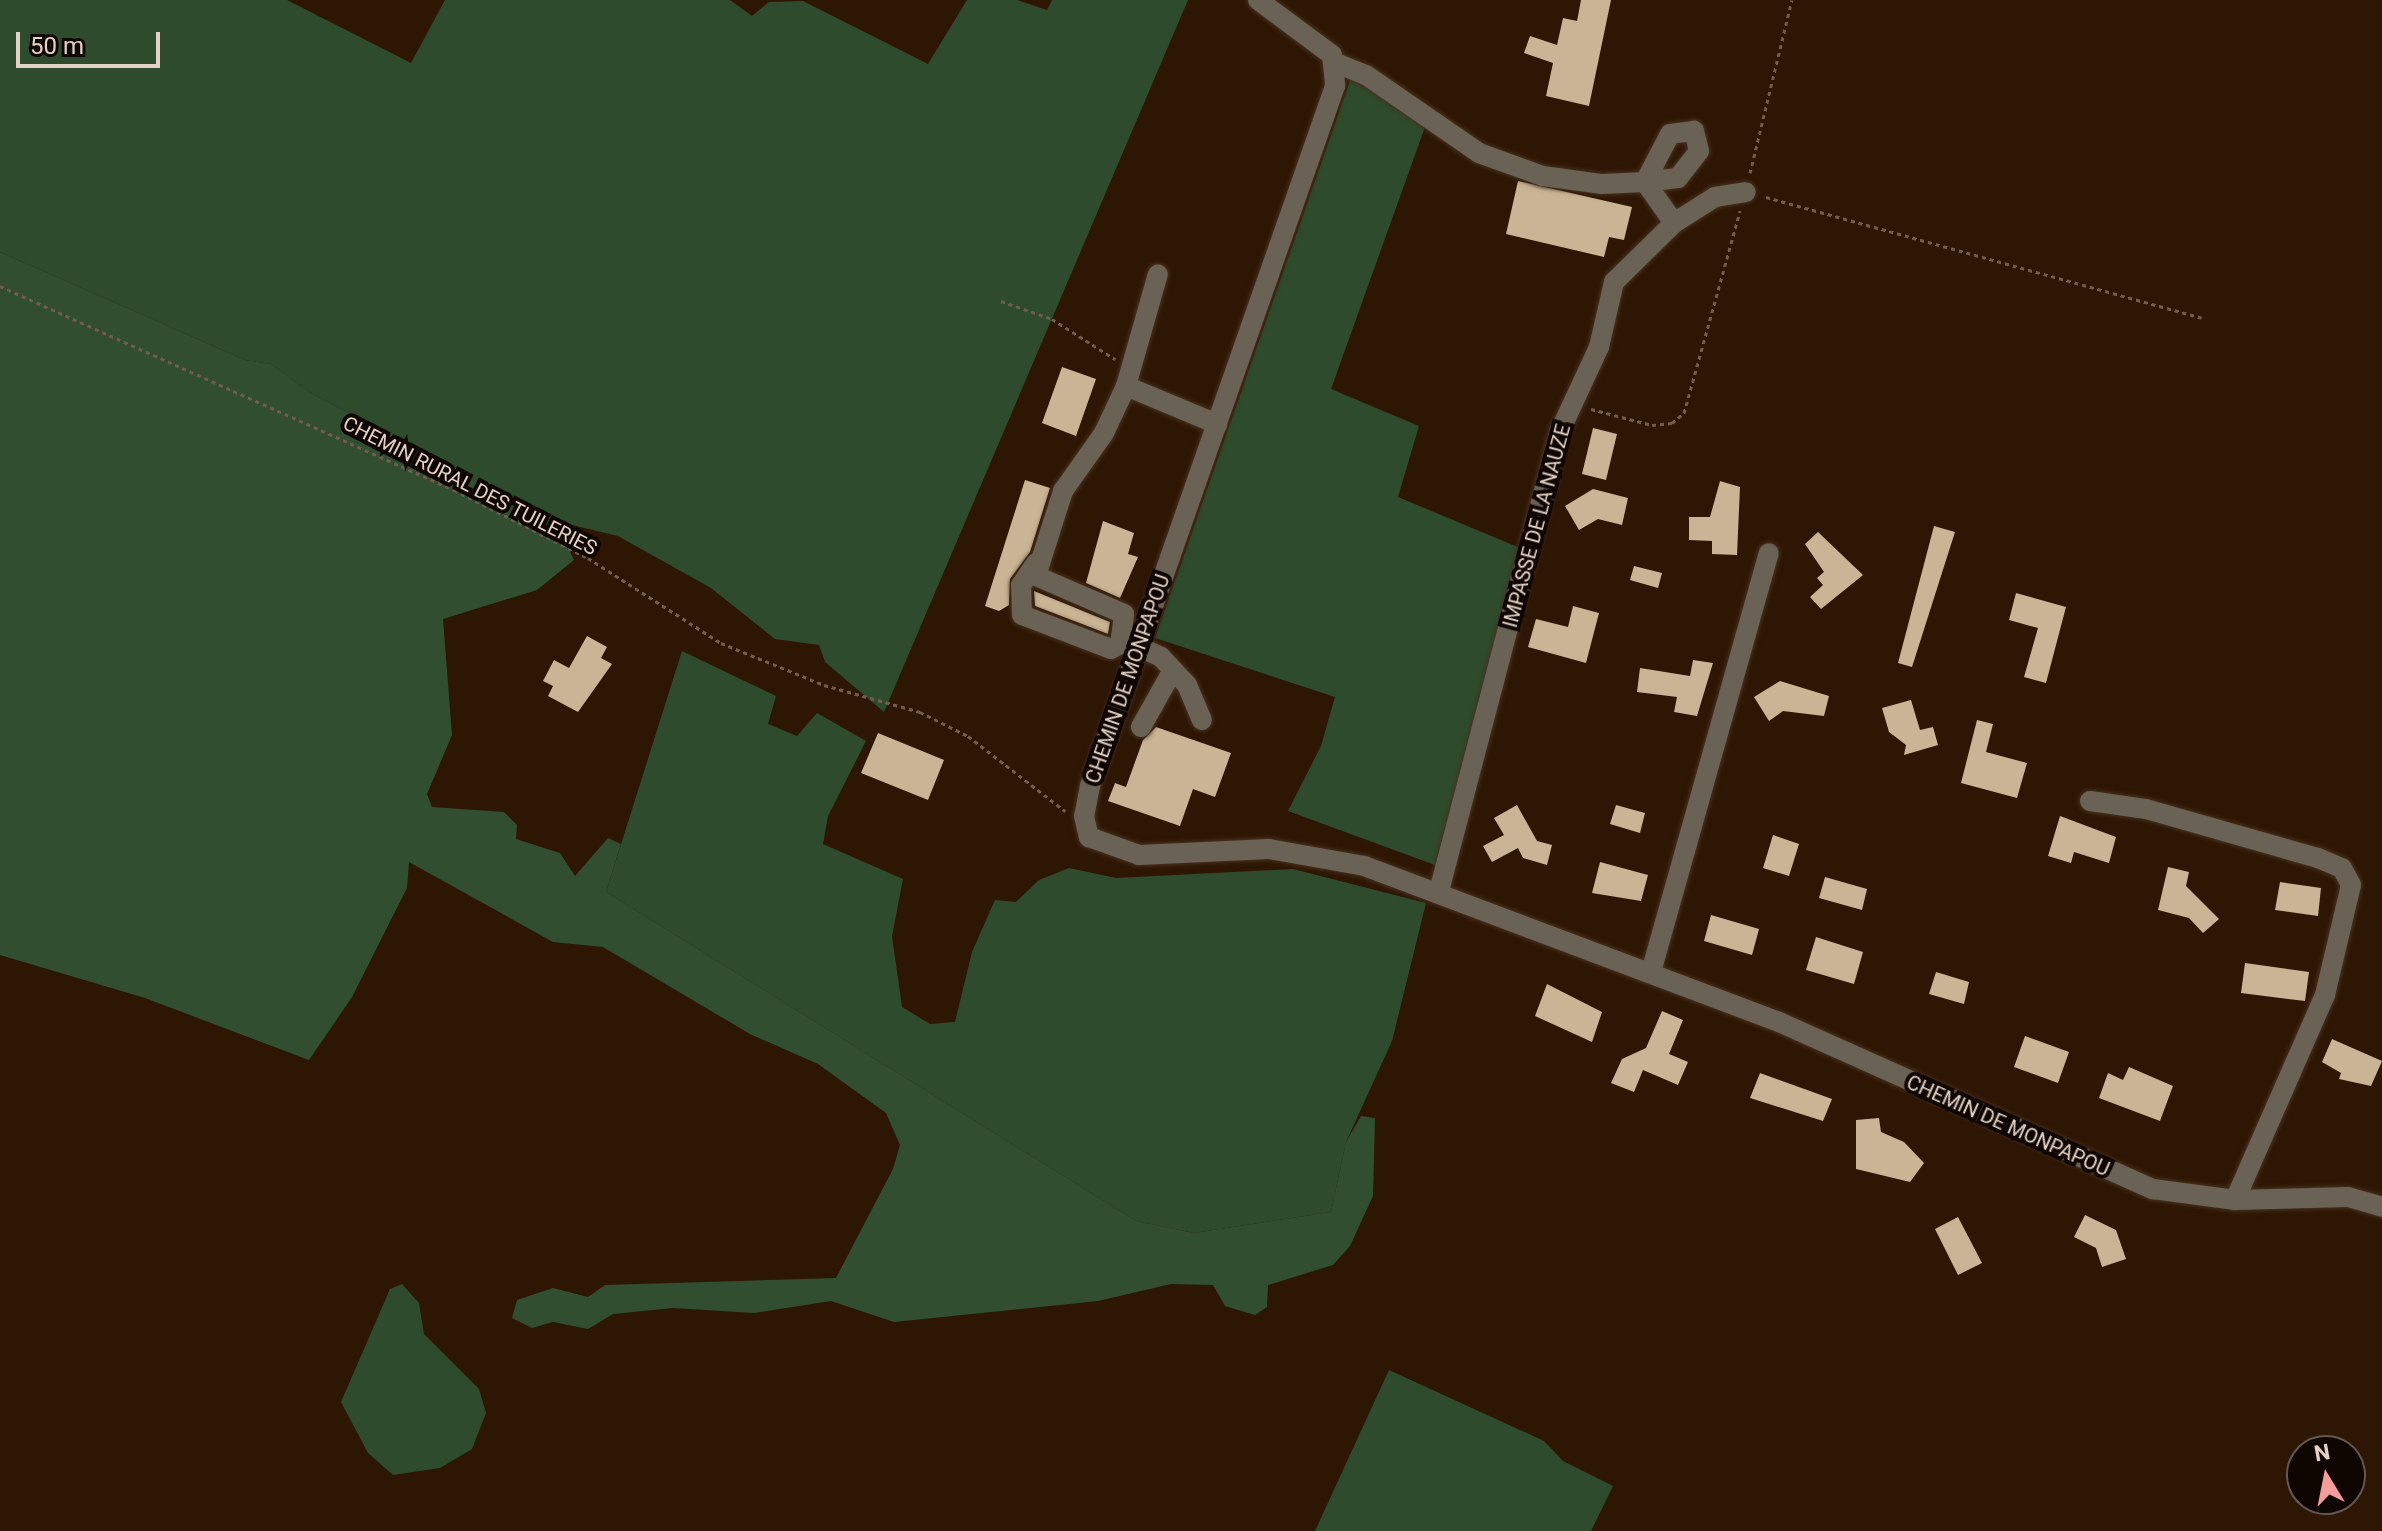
<!DOCTYPE html>
<style>
body{margin:0}
#map{position:relative;width:2382px;height:1531px;overflow:hidden;background:#2e1604;font-family:Roboto,sans-serif}
div>[style]{position:absolute}
.green>*{inset:0;background:#2e4c2d}
.forest>*{inset:0;background:#314f30}
.building>*{inset:0;background:#c9b495}
.path>*{height:3px;margin-top:-1.5px;transform-origin:0;background:repeating-linear-gradient(90deg,#725c4c 0 4px,transparent 0 8px)}
.roads{filter:drop-shadow(0 0 2px #47301f) drop-shadow(0 0 2px #47301f)}
.minor>*{height:20px;margin:-10px;padding:0 10px;transform-origin:10px;border-radius:10px;background:#6a6255}
span{translate:-50% -50%;white-space:nowrap;text-align:center;line-height:1.15;-webkit-text-stroke:8px #0f0501;paint-order:stroke}
.street-label{font-size:20px;color:#e3d2c6}
.north{position:absolute;left:2286px;top:1435px;width:80px;height:80px;box-sizing:border-box;background:#0f0501;border:2px solid #645750;border-radius:50%;rotate:350deg;font-size:22px;font-weight:700;line-height:32px;text-align:center;color:#e3d2c6}
.north::after{content:'';display:block;margin:auto;width:28px;height:36px;background:#f59b9c;clip-path:polygon(50% 0,100% 100%,50% 72%,0 100%)}
.scale{position:absolute;left:16px;top:32px;width:144px;height:36px;box-sizing:border-box;border:4px solid #e3d2c6;border-top:0;padding-left:10px;font-size:24px;line-height:28px;white-space:nowrap;color:#e3d2c6;-webkit-text-stroke:6px #0f0501;paint-order:stroke}
</style>
<div id="map">
<div class="green">
<i style="clip-path:polygon(0 0,287px 0,411px 63px,445px 0,730px 0,752px 16px,769px 2px,803px 1px,928px 64px,967px 0,1017px 0,1047px 10px,1052px 0,1188px 0,884px 712px,825px 662px,819px 645px,775px 639px,711px 588px,618px 536px,555px 521px,309px 392px,271px 364px,245px 360px,0 252px)"></i>
<i style="clip-path:polygon(1351px 78px,1362px 79px,1425px 127px,1331px 389px,1419px 426px,1398px 497px,1520px 548px,1435px 865px,1288px 811px,1321px 746px,1335px 697px,1155px 638px)"></i>
<i style="clip-path:polygon(682px 651px,776px 696px,768px 724px,797px 736px,817px 713px,866px 741px,828px 816px,823px 844px,903px 879px,892px 936px,902px 1007px,930px 1024px,955px 1022px,972px 952px,995px 900px,1016px 902px,1039px 880px,1069px 868px,1116px 878px,1293px 869px,1426px 903px,1392px 1041px,1346px 1142px,1331px 1212px,1194px 1233px,1136px 1221px,606px 892px)"></i>
<i style="clip-path:polygon(402px 1284px,419px 1303px,424px 1334px,479px 1389px,486px 1413px,472px 1449px,440px 1468px,393px 1475px,368px 1453px,341px 1402px,390px 1289px)"></i>
<i style="clip-path:polygon(1389px 1370px,1544px 1441px,1563px 1461px,1613px 1486px,1591px 1531px,1315px 1531px)"></i>
</div>
<div class="forest">
<i style="clip-path:polygon(0 252px,245px 360px,271px 364px,309px 392px,555px 521px,574px 560px,537px 590px,443px 619px,452px 735px,427px 794px,432px 807px,504px 812px,517px 825px,516px 839px,560px 853px,575px 876px,608px 838px,621px 844px,606px 892px,1136px 1221px,1194px 1233px,1331px 1212px,1346px 1142px,1361px 1116px,1375px 1118px,1373px 1196px,1350px 1246px,1333px 1265px,1268px 1285px,1267px 1307px,1255px 1315px,1225px 1306px,1213px 1285px,1171px 1284px,1098px 1301px,894px 1322px,831px 1301px,754px 1313px,673px 1308px,613px 1314px,588px 1329px,553px 1322px,532px 1328px,512px 1318px,517px 1300px,553px 1288px,588px 1297px,605px 1285px,836px 1278px,893px 1169px,900px 1145px,886px 1113px,818px 1064px,750px 1034px,603px 947px,553px 942px,409px 862px,407px 888px,352px 997px,309px 1060px,145px 998px,0 955px)"></i>
</div>
<div class="building">
<i style="clip-path:polygon(1581px 0,1611px 0,1589px 106px,1546px 96px,1553px 63px,1524px 53px,1530px 36px,1557px 45px,1563px 18px,1577px 21px)"></i>
<i style="clip-path:polygon(1518px 181px,1632px 207px,1624px 240px,1609px 237px,1604px 257px,1506px 234px)"></i>
<i style="clip-path:polygon(1062px 367px,1096px 379px,1076px 436px,1042px 423px)"></i>
<i style="clip-path:polygon(1593px 428px,1617px 434px,1606px 480px,1582px 474px)"></i>
<i style="clip-path:polygon(1025px 480px,1050px 488px,1030px 552px,1010px 579px,1009px 605px,999px 611px,985px 606px)"></i>
<i style="clip-path:polygon(1720px 481px,1740px 487px,1737px 555px,1712px 554px,1712px 541px,1689px 540px,1689px 517px,1710px 517px)"></i>
<i style="clip-path:polygon(1593px 489px,1628px 498px,1622px 525px,1598px 519px,1579px 530px,1565px 506px)"></i>
<i style="clip-path:polygon(1103px 521px,1134px 533px,1128px 554px,1138px 557px,1120px 598px,1086px 583px)"></i>
<i style="clip-path:polygon(1934px 526px,1955px 532px,1912px 667px,1898px 663px)"></i>
<i style="clip-path:polygon(1818px 532px,1863px 575px,1821px 609px,1810px 597px,1823px 585px,1817px 578px,1824px 572px,1805px 544px)"></i>
<i style="clip-path:polygon(1634px 566px,1662px 573px,1658px 588px,1630px 580px)"></i>
<i style="clip-path:polygon(1034px 591px,1110px 622px,1108px 634px,1035px 606px)"></i>
<i style="clip-path:polygon(2016px 593px,2066px 607px,2046px 683px,2024px 677px,2038px 628px,2009px 620px)"></i>
<i style="clip-path:polygon(1573px 606px,1599px 613px,1586px 663px,1528px 647px,1536px 619px,1568px 627px)"></i>
<i style="clip-path:polygon(587px 636px,607px 647px,601px 658px,612px 664px,578px 712px,548px 696px,553px 686px,543px 681px,554px 660px,569px 668px)"></i>
<i style="clip-path:polygon(1693px 660px,1713px 663px,1697px 716px,1674px 712px,1677px 697px,1637px 692px,1640px 668px,1690px 676px)"></i>
<i style="clip-path:polygon(1780px 681px,1829px 696px,1824px 716px,1783px 711px,1769px 721px,1754px 697px)"></i>
<i style="clip-path:polygon(1911px 700px,1920px 730px,1933px 727px,1938px 745px,1904px 755px,1906px 745px,1889px 732px,1882px 708px)"></i>
<i style="clip-path:polygon(1977px 720px,1993px 724px,1986px 752px,2027px 763px,2017px 798px,1961px 783px)"></i>
<i style="clip-path:polygon(1156px 727px,1231px 753px,1215px 797px,1193px 789px,1180px 826px,1108px 801px,1115px 783px,1126px 787px,1143px 740px)"></i>
<i style="clip-path:polygon(878px 733px,944px 760px,928px 800px,861px 773px)"></i>
<i style="clip-path:polygon(1517px 805px,1537px 841px,1552px 845px,1547px 865px,1523px 858px,1518px 848px,1492px 862px,1483px 846px,1504px 835px,1494px 818px)"></i>
<i style="clip-path:polygon(1616px 805px,1645px 813px,1640px 833px,1610px 824px)"></i>
<i style="clip-path:polygon(2060px 816px,2116px 837px,2109px 863px,2074px 852px,2071px 863px,2048px 856px)"></i>
<i style="clip-path:polygon(1773px 835px,1799px 844px,1789px 876px,1763px 868px)"></i>
<i style="clip-path:polygon(1600px 862px,1648px 875px,1641px 901px,1592px 893px)"></i>
<i style="clip-path:polygon(2168px 867px,2189px 872px,2186px 886px,2219px 919px,2203px 933px,2189px 918px,2158px 910px)"></i>
<i style="clip-path:polygon(1825px 877px,1867px 889px,1862px 910px,1819px 898px)"></i>
<i style="clip-path:polygon(2280px 882px,2321px 888px,2318px 916px,2275px 910px)"></i>
<i style="clip-path:polygon(1711px 915px,1759px 929px,1752px 955px,1704px 941px)"></i>
<i style="clip-path:polygon(1816px 937px,1863px 952px,1854px 984px,1806px 970px)"></i>
<i style="clip-path:polygon(2245px 963px,2309px 972px,2305px 1001px,2241px 993px)"></i>
<i style="clip-path:polygon(1936px 972px,1969px 982px,1964px 1004px,1929px 994px)"></i>
<i style="clip-path:polygon(1547px 984px,1602px 1012px,1592px 1042px,1535px 1016px)"></i>
<i style="clip-path:polygon(1662px 1011px,1683px 1020px,1669px 1054px,1688px 1062px,1678px 1085px,1643px 1070px,1634px 1092px,1611px 1083px,1622px 1059px,1646px 1048px)"></i>
<i style="clip-path:polygon(2025px 1036px,2069px 1052px,2058px 1083px,2014px 1067px)"></i>
<i style="clip-path:polygon(2332px 1039px,2382px 1061px,2371px 1086px,2339px 1079px,2341px 1073px,2322px 1062px)"></i>
<i style="clip-path:polygon(2129px 1067px,2173px 1086px,2160px 1121px,2099px 1098px,2108px 1073px,2123px 1080px)"></i>
<i style="clip-path:polygon(1760px 1073px,1832px 1099px,1823px 1121px,1750px 1098px)"></i>
<i style="clip-path:polygon(1879px 1118px,1881px 1132px,1904px 1142px,1924px 1163px,1910px 1182px,1856px 1169px,1856px 1120px)"></i>
<i style="clip-path:polygon(2085px 1215px,2116px 1230px,2126px 1259px,2102px 1267px,2096px 1248px,2074px 1237px)"></i>
<i style="clip-path:polygon(1958px 1217px,1982px 1263px,1958px 1275px,1935px 1229px)"></i>
</div>
<div class="path">
<i style="left:1750px;top:173px;width:178px;rotate:-76.4deg"></i>
<i style="left:1766px;top:197px;width:452px;rotate:15.5deg"></i>
<i style="left:0;top:286px;width:498px;rotate:24.2deg"></i>
<i style="left:454px;top:490px;width:150px;rotate:26.9deg"></i>
<i style="left:588px;top:558px;width:158px;rotate:32.6deg"></i>
<i style="left:721px;top:643px;width:111px;rotate:22.2deg"></i>
<i style="left:824px;top:685px;width:100px;rotate:15.7deg"></i>
<i style="left:920px;top:712px;width:54px;rotate:26.6deg"></i>
<i style="left:968px;top:736px;width:123px;rotate:37.7deg"></i>
<i style="left:1001px;top:301px;width:54px;rotate:19.4deg"></i>
<i style="left:1052px;top:319px;width:75px;rotate:32.4deg"></i>
<i style="left:1591px;top:409px;width:63px;rotate:14.7deg"></i>
<i style="left:1652px;top:425px;width:20px;rotate:-6deg"></i>
<i style="left:1672px;top:423px;width:16px;rotate:-40deg"></i>
<i style="left:1684px;top:413px;width:210px;rotate:-74.5deg"></i>
</div>
<div class="roads">
<div class="minor">
<i style="left:1258px;top:0;width:92px;rotate:36.6deg"></i>
<i style="left:1332px;top:55px;width:31px;rotate:84deg"></i>
<i style="left:1335px;top:86px;width:742px;rotate:109.29deg"></i>
<i style="left:1090px;top:786px;width:31px;rotate:101deg"></i>
<i style="left:1084px;top:816px;width:22px;rotate:77deg"></i>
<i style="left:1089px;top:837px;width:53px;rotate:19.8deg"></i>
<i style="left:1139px;top:855px;width:130px;rotate:-2.6deg"></i>
<i style="left:1269px;top:849px;width:97px;rotate:10.1deg"></i>
<i style="left:1364px;top:866px;width:443px;rotate:20.6deg"></i>
<i style="left:1779px;top:1022px;width:410px;rotate:24.1deg"></i>
<i style="left:2153px;top:1189px;width:83px;rotate:7.6deg"></i>
<i style="left:2235px;top:1200px;width:113px;rotate:-1.5deg"></i>
<i style="left:2348px;top:1197px;width:35px;rotate:16deg"></i>
<i style="left:1336px;top:63px;width:32px;rotate:22deg"></i>
<i style="left:1366px;top:75px;width:137px;rotate:34.6deg"></i>
<i style="left:1479px;top:153px;width:68px;rotate:19.8deg"></i>
<i style="left:1543px;top:176px;width:60px;rotate:7.7deg"></i>
<i style="left:1602px;top:184px;width:43px;rotate:-2.7deg"></i>
<i style="left:1645px;top:182px;width:33px;rotate:-7deg"></i>
<i style="left:1678px;top:178px;width:34px;rotate:-52deg"></i>
<i style="left:1699px;top:151px;width:21px;rotate:-104deg"></i>
<i style="left:1694px;top:131px;width:24px;rotate:173deg"></i>
<i style="left:1670px;top:134px;width:54px;rotate:117.5deg"></i>
<i style="left:1645px;top:182px;width:50px;rotate:54.7deg"></i>
<i style="left:1126px;top:386px;width:116px;rotate:-74.1deg"></i>
<i style="left:1036px;top:563px;width:27px;rotate:124deg"></i>
<i style="left:1021px;top:585px;width:30px;rotate:88deg"></i>
<i style="left:1022px;top:615px;width:95px;rotate:20.9deg"></i>
<i style="left:1111px;top:649px;width:10px;rotate:-29deg"></i>
<i style="left:1120px;top:644px;width:30px;rotate:-82deg"></i>
<i style="left:1124px;top:614px;width:96px;rotate:-156.6deg"></i>
<i style="left:1036px;top:576px;width:89px;rotate:-72.4deg"></i>
<i style="left:1063px;top:491px;width:71px;rotate:-54.7deg"></i>
<i style="left:1104px;top:433px;width:52px;rotate:-64.9deg"></i>
<i style="left:1126px;top:386px;width:99px;rotate:22.7deg"></i>
<i style="left:1139px;top:647px;width:24px;rotate:24deg"></i>
<i style="left:1161px;top:657px;width:38px;rotate:47deg"></i>
<i style="left:1187px;top:685px;width:38px;rotate:67deg"></i>
<i style="left:1141px;top:727px;width:65px;rotate:-60.7deg"></i>
<i style="left:2090px;top:801px;width:57px;rotate:8.1deg"></i>
<i style="left:2146px;top:809px;width:179px;rotate:15.9deg"></i>
<i style="left:2318px;top:858px;width:26px;rotate:23deg"></i>
<i style="left:2342px;top:868px;width:19px;rotate:62deg"></i>
<i style="left:2351px;top:885px;width:113px;rotate:103.3deg"></i>
<i style="left:2325px;top:995px;width:224px;rotate:113.7deg"></i>
<i style="left:1439px;top:891px;width:476px;rotate:-75.3deg"></i>
<i style="left:1560px;top:431px;width:93px;rotate:-65.1deg"></i>
<i style="left:1599px;top:347px;width:67px;rotate:-77deg"></i>
<i style="left:1614px;top:282px;width:84px;rotate:-44.5deg"></i>
<i style="left:1674px;top:223px;width:49px;rotate:-32.4deg"></i>
<i style="left:1715px;top:197px;width:31px;rotate:-9deg"></i>
<i style="left:1651px;top:972px;width:435px;rotate:-74.3deg"></i>
</div>
</div>
<div class="street-label">
<span style="left:470px;top:486px;rotate:27deg">CHEMIN RURAL DES TUILERIES</span>
<span style="left:1537px;top:526px;rotate:-75deg">IMPASSE DE LA NAUZE</span>
<span style="left:1128px;top:679px;rotate:-71deg">CHEMIN DE MONPAPOU</span>
<span style="left:2008px;top:1126px;rotate:24deg">CHEMIN DE MONPAPOU</span>
</div>
<div class="north">N</div>
<div class="scale">50 m</div>
</div>
